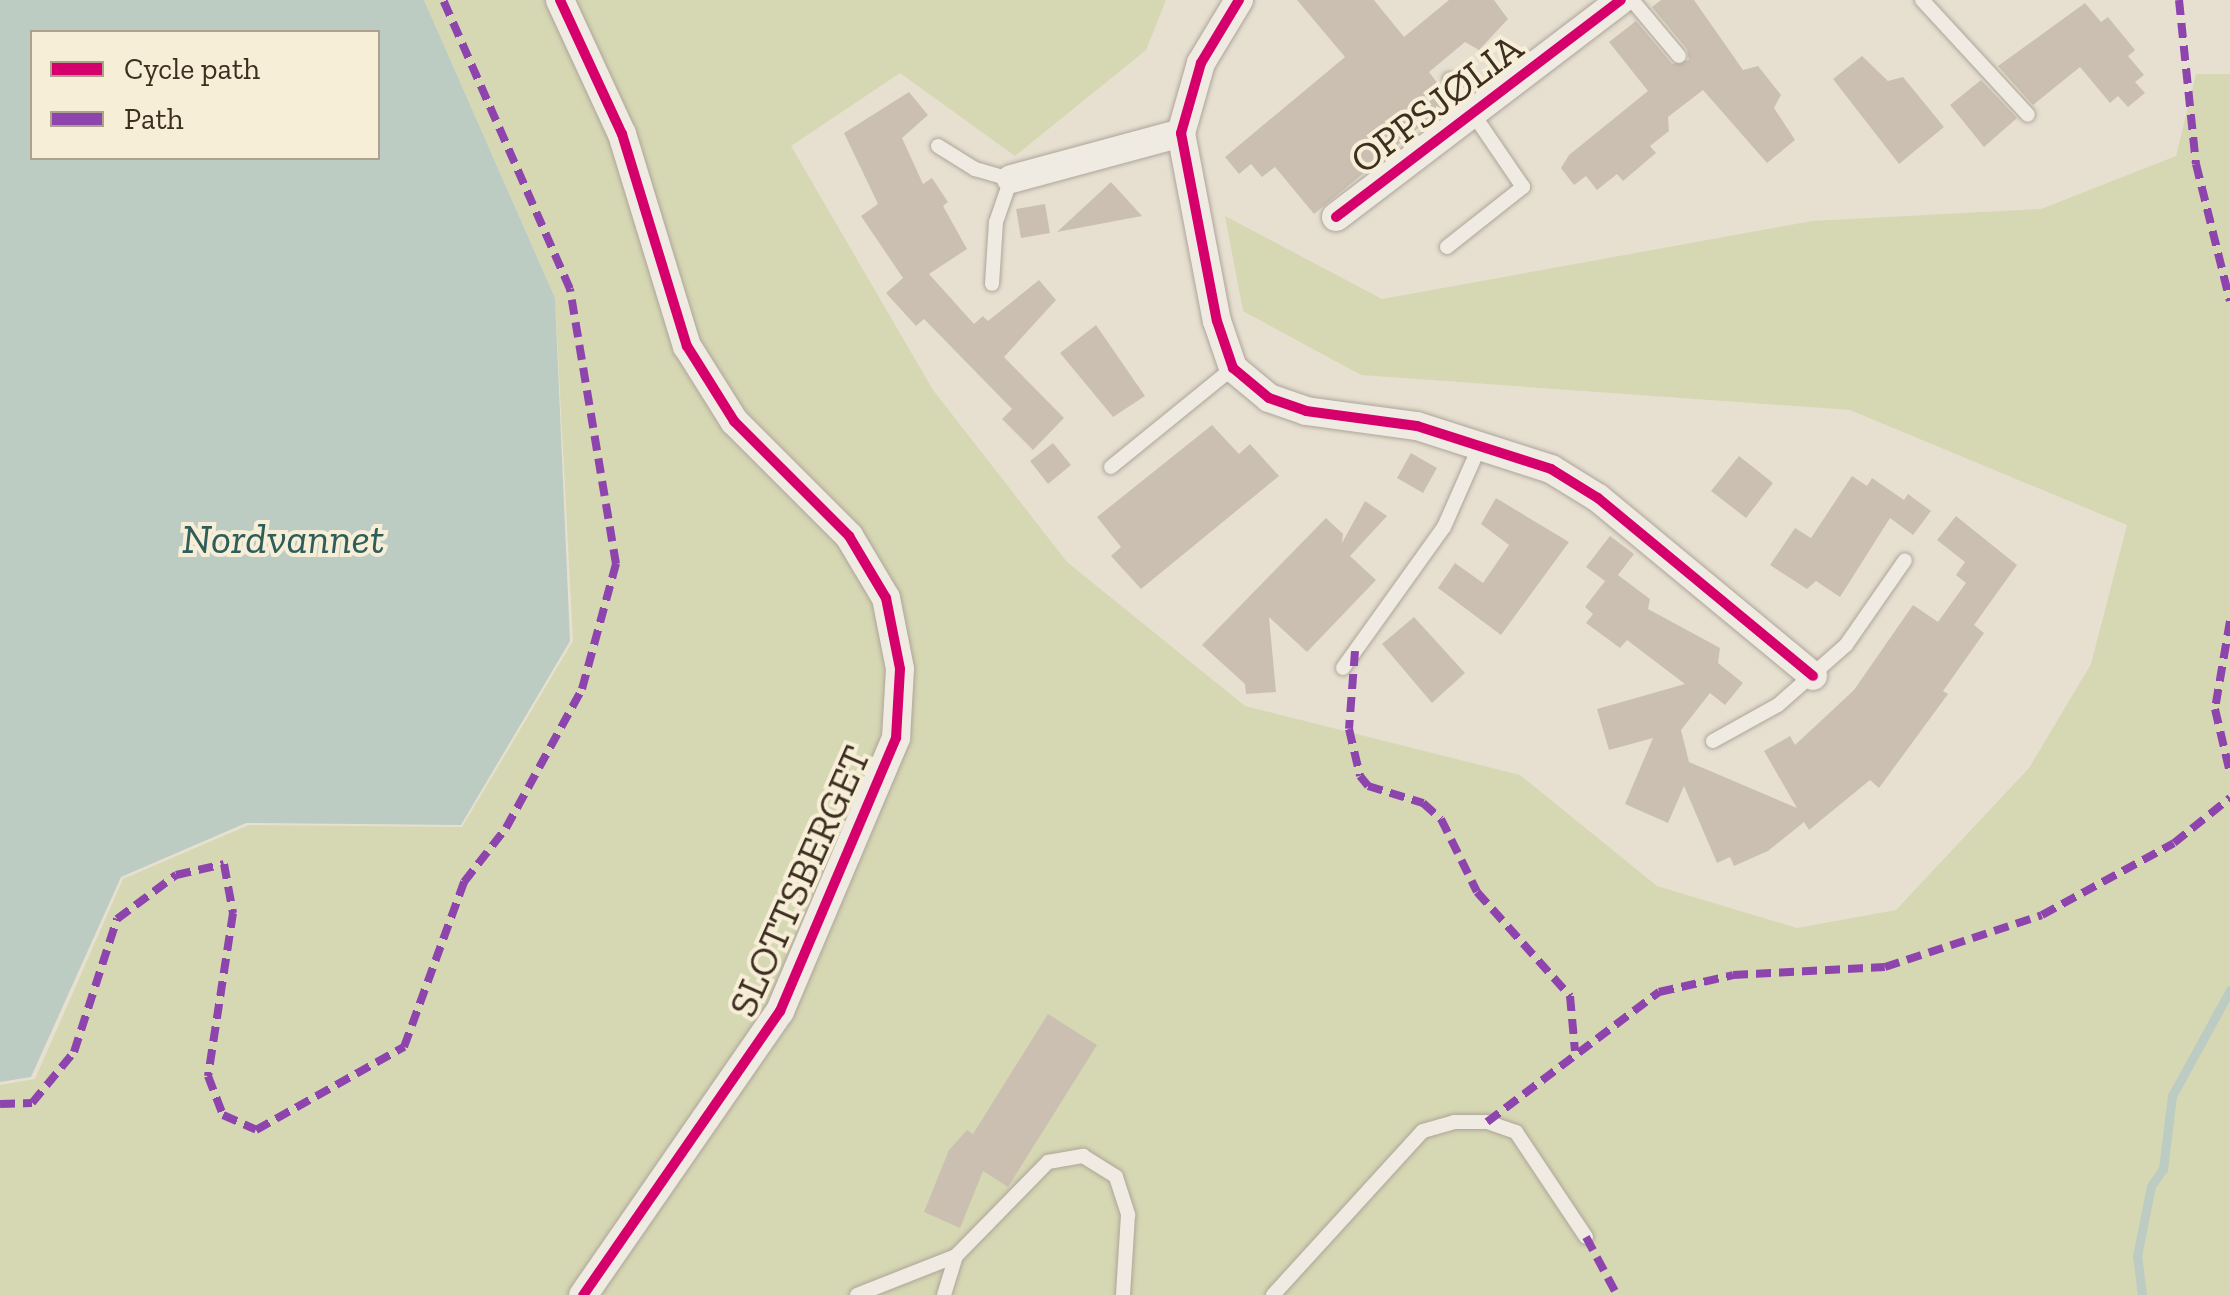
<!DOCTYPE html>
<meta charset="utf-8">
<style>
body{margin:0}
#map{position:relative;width:2230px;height:1295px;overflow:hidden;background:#e7e0d1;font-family:"Zilla Slab",serif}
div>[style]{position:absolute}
.green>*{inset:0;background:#d6d7b3}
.water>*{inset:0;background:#bcccc2}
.stream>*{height:9px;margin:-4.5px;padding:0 4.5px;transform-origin:4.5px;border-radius:4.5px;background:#bcccc2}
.building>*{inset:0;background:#cbbfb2}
.roads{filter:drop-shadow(0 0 2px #ada599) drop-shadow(0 0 2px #ada599)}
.lane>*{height:14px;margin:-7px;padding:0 7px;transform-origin:7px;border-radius:7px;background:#efebe3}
.street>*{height:28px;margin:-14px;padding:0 14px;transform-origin:14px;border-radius:14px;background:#efebe3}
.quiet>*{height:8px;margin-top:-4px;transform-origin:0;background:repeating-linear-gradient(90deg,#8e44ad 0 15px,transparent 0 23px)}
.cycleway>*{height:10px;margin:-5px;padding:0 5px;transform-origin:5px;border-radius:5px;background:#d6006c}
span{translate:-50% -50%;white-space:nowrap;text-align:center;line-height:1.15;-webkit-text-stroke:8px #f7eed8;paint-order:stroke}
.street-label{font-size:40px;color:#3d2e20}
.water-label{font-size:42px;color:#2f5d5a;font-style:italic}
.legend{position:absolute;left:30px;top:30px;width:350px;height:130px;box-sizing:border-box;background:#f7eed8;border:2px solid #ada18e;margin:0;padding:12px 18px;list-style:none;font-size:30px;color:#3d2e20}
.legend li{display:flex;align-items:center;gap:20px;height:50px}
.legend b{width:50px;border:2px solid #ada18e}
</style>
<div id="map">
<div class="green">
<i style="clip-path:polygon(424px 0,1166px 0,1146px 50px,1015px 156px,900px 73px,791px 146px,933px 390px,1067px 562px,1245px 706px,1520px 775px,1657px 886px,1797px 928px,1896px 910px,2029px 768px,2091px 664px,2127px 525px,1850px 410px,1361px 375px,1243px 311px,1225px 216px,1382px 299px,1812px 221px,2041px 209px,2176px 156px,2196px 74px,2230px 74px,2230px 1295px,0 1295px,0 1085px,35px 1079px,123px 879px,249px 825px,462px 827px,573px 641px,555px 298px)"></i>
</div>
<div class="water">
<i style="clip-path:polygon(evenodd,0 0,424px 0,555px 298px,570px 641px,461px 825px,246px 823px,121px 877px,31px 1077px,0 1082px,0 0,32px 32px,378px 32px,378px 158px,32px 158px,32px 32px)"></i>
</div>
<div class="stream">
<i style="left:2142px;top:1295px;width:39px;rotate:-97deg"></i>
<i style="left:2137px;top:1256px;width:71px;rotate:-78.7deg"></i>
<i style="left:2151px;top:1186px;width:21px;rotate:-55deg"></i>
<i style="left:2163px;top:1169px;width:74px;rotate:-83deg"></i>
<i style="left:2172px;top:1096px;width:121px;rotate:-61.3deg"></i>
</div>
<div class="building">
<i style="clip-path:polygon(1297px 0,1374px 0,1404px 37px,1449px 0,1494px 0,1508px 19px,1479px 50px,1465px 42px,1429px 72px,1451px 101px,1314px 214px,1275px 167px,1262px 177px,1251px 164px,1239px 174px,1225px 157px,1345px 57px)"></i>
<i style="clip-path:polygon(1661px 0,1694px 0,1743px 70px,1758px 66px,1781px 95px,1774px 108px,1795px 140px,1767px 163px,1703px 90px,1668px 117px,1669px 131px,1650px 146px,1656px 153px,1623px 181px,1617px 174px,1597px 190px,1586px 176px,1574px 185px,1561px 168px,1569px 155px,1648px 91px,1609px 42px,1636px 21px,1672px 64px,1689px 60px,1687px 49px,1652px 7px)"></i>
<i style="clip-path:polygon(2085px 3px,2101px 22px,2108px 17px,2135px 50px,2128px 56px,2144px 75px,2135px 82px,2145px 93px,2128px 107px,2118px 96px,2110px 103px,2080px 67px,2033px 105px,1998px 66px)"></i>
<i style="clip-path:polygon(1862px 56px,1888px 81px,1903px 77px,1944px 127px,1899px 164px,1833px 79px)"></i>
<i style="clip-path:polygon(1981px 80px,2017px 118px,1984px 147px,1950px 105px)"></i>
<i style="clip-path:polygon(909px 92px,928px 115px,902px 138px,923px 184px,932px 178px,948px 202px,943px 206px,967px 249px,929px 274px,974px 324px,983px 316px,988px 321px,1039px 280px,1056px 300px,1004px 357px,1064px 418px,1033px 450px,1002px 419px,1012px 409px,924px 319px,916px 326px,886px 293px,903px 278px,861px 216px,878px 204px,844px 133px)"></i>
<i style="clip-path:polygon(1111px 182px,1142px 216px,1057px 232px)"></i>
<i style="clip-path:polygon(1045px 204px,1050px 233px,1021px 238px,1016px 209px)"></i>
<i style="clip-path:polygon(1096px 325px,1145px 396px,1113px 417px,1060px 353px)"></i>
<i style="clip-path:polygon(1212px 425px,1239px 454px,1250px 444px,1279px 476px,1141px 589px,1111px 556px,1121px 547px,1097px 517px)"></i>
<i style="clip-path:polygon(1053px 443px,1071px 465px,1048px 484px,1030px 461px)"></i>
<i style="clip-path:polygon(1411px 453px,1437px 468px,1423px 493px,1397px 478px)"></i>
<i style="clip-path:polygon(1739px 456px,1773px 483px,1746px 518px,1711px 491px)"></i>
<i style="clip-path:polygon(1852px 476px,1867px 486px,1872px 478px,1904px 500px,1908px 494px,1931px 511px,1913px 535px,1890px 518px,1840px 597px,1816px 581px,1807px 589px,1770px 565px,1795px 528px,1811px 538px)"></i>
<i style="clip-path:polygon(1496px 498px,1569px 542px,1501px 635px,1438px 588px,1455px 563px,1483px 583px,1509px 545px,1481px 524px)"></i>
<i style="clip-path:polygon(1365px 501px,1387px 516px,1350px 556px,1376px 580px,1307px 652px,1269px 617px,1276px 692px,1246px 694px,1245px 684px,1202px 645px,1326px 518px,1343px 534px,1342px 543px)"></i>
<i style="clip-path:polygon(1956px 516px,2017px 565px,1974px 625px,1984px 633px,1943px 691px,1948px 694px,1879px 788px,1870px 780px,1809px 830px,1804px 822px,1768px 851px,1734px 866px,1730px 857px,1717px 863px,1684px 786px,1668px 823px,1625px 804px,1653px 738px,1609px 750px,1597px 709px,1685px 684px,1627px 640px,1620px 648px,1586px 623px,1593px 614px,1585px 607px,1605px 581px,1586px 567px,1610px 536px,1634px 554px,1618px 575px,1650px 599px,1648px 609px,1720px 648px,1718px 663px,1743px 683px,1725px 705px,1710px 693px,1681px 730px,1689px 762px,1797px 808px,1764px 751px,1790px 736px,1795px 745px,1854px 690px,1913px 605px,1938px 622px,1966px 583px,1956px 575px,1965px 562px,1937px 540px)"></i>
<i style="clip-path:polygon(1414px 617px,1465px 673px,1432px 703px,1382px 644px)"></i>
<i style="clip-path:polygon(1048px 1014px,1097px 1045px,1008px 1187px,983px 1171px,960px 1228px,924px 1212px,949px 1150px,967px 1130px,973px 1134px)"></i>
</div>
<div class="roads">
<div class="lane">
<i style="left:1632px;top:0;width:73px;rotate:50deg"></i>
<i style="left:1922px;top:0;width:156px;rotate:47.3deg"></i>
<i style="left:938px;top:146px;width:44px;rotate:31.9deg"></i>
<i style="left:975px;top:169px;width:37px;rotate:16deg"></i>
<i style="left:1011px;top:179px;width:46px;rotate:109.2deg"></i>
<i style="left:996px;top:222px;width:62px;rotate:93.7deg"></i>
<i style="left:1447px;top:247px;width:97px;rotate:-38.3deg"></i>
<i style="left:1523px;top:187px;width:130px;rotate:-124.3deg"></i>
<i style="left:1111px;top:467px;width:157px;rotate:-39.1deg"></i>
<i style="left:1343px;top:668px;width:173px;rotate:-54.4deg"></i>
<i style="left:1444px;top:527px;width:92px;rotate:-66.2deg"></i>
<i style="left:1713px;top:741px;width:74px;rotate:-29deg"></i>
<i style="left:1778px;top:705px;width:91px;rotate:-41.4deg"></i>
<i style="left:1846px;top:645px;width:103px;rotate:-55.2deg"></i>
<i style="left:857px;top:1295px;width:106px;rotate:-21.5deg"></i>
<i style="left:956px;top:1256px;width:132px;rotate:-45.6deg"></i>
<i style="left:1048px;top:1162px;width:36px;rotate:-10deg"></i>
<i style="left:1083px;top:1156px;width:39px;rotate:32deg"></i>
<i style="left:1116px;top:1177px;width:40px;rotate:72deg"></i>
<i style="left:1128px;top:1215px;width:80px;rotate:93.6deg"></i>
<i style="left:944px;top:1295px;width:41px;rotate:-72.9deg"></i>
<i style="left:1273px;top:1295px;width:222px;rotate:-47.6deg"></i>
<i style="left:1423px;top:1131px;width:32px;rotate:-16deg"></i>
<i style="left:1454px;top:1122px;width:33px"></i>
<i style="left:1487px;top:1122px;width:31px;rotate:19deg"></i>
<i style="left:1516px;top:1132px;width:126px;rotate:56.3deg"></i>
</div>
<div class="street">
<i style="left:560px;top:0;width:148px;rotate:65.2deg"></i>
<i style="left:622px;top:134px;width:222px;rotate:73deg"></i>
<i style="left:687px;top:346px;width:89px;rotate:57.9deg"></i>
<i style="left:734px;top:421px;width:163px;rotate:45deg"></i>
<i style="left:849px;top:536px;width:72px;rotate:59.2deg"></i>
<i style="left:886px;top:598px;width:72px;rotate:78.8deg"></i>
<i style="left:900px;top:669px;width:69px;rotate:93.3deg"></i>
<i style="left:896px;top:738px;width:297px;rotate:113deg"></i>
<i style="left:780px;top:1011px;width:346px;rotate:124.7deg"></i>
<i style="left:1239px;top:0;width:74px;rotate:121.1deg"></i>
<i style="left:1201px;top:63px;width:73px;rotate:105.9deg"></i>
<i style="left:1181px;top:133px;width:191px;rotate:79.2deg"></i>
<i style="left:1217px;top:321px;width:50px;rotate:71.2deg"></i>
<i style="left:1233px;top:368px;width:47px;rotate:39.8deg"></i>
<i style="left:1269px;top:398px;width:39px;rotate:19deg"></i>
<i style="left:1306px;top:411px;width:112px;rotate:7.7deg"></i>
<i style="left:1417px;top:426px;width:141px;rotate:17.8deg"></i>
<i style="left:1551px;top:469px;width:55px;rotate:31.7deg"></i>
<i style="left:1598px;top:498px;width:279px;rotate:39.6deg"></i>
<i style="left:1011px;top:179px;width:176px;rotate:-15.1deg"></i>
<i style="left:1336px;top:217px;width:358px;rotate:-37.3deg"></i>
</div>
</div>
<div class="quiet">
<i style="left:2179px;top:0;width:165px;rotate:84.1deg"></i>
<i style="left:2196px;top:164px;width:141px;rotate:76.1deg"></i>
<i style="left:2230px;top:621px;width:89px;rotate:99.7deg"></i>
<i style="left:2215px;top:709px;width:66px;rotate:76.8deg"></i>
<i style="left:1355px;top:651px;width:78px;rotate:94.4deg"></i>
<i style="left:1349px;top:729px;width:48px;rotate:76.8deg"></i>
<i style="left:1360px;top:776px;width:13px;rotate:51deg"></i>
<i style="left:1368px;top:786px;width:58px;rotate:17.2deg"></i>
<i style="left:1423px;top:803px;width:24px;rotate:42deg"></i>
<i style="left:1441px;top:819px;width:81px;rotate:63.7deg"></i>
<i style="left:1477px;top:892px;width:140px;rotate:48.2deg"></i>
<i style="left:1570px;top:996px;width:55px;rotate:84.8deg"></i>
<i style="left:0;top:1104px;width:32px;rotate:-2deg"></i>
<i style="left:32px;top:1103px;width:66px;rotate:-50.5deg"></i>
<i style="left:74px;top:1052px;width:140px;rotate:-72.1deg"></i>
<i style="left:117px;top:919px;width:74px;rotate:-36.7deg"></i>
<i style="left:176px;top:875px;width:49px;rotate:-12.9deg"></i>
<i style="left:224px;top:864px;width:50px;rotate:79.6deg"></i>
<i style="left:233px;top:913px;width:165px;rotate:98.7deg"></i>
<i style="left:208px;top:1076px;width:42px;rotate:69deg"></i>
<i style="left:223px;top:1115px;width:36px;rotate:24deg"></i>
<i style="left:256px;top:1130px;width:170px;rotate:-29.3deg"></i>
<i style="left:404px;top:1047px;width:176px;rotate:-70deg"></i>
<i style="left:464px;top:882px;width:68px;rotate:-52.1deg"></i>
<i style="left:506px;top:828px;width:158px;rotate:-61.3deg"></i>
<i style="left:582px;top:689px;width:130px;rotate:-74.8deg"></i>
<i style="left:616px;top:564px;width:279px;rotate:-99.5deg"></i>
<i style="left:570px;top:289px;width:316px;rotate:-113.7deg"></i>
<i style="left:1487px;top:1122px;width:216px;rotate:-37.1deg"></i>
<i style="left:1659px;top:992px;width:76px;rotate:-12.9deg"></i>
<i style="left:1733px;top:975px;width:152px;rotate:-3deg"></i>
<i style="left:1885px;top:967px;width:165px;rotate:-18.3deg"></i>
<i style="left:2042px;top:915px;width:150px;rotate:-28.6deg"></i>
<i style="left:2174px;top:843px;width:72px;rotate:-38.8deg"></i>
<i style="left:1586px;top:1237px;width:66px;rotate:61.9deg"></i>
</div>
<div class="cycleway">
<i style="left:560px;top:0;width:148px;rotate:65.2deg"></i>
<i style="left:622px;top:134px;width:222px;rotate:73deg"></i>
<i style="left:687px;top:346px;width:89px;rotate:57.9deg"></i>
<i style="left:734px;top:421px;width:163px;rotate:45deg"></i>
<i style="left:849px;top:536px;width:72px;rotate:59.2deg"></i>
<i style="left:886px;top:598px;width:72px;rotate:78.8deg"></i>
<i style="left:900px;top:669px;width:69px;rotate:93.3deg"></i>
<i style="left:896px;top:738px;width:297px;rotate:113deg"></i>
<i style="left:780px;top:1011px;width:346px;rotate:124.7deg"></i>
<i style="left:1239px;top:0;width:74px;rotate:121.1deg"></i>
<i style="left:1201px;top:63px;width:73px;rotate:105.9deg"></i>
<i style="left:1181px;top:133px;width:191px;rotate:79.2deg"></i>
<i style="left:1217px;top:321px;width:50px;rotate:71.2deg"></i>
<i style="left:1233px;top:368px;width:47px;rotate:39.8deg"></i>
<i style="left:1269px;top:398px;width:39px;rotate:19deg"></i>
<i style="left:1306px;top:411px;width:112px;rotate:7.7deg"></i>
<i style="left:1417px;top:426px;width:141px;rotate:17.8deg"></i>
<i style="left:1551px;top:469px;width:55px;rotate:31.7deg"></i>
<i style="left:1598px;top:498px;width:279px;rotate:39.6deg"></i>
<i style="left:1336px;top:217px;width:358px;rotate:-37.3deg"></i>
</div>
<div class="street-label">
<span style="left:1436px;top:103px;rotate:-37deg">OPPSJØLIA</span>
<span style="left:799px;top:881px;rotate:-66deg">SLOTTSBERGET</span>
</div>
<div class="water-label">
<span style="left:283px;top:539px">Nordvannet</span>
</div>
<ul class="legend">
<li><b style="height:12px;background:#d6006c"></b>Cycle path</li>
<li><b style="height:12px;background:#8e44ad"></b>Path</li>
</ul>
</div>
